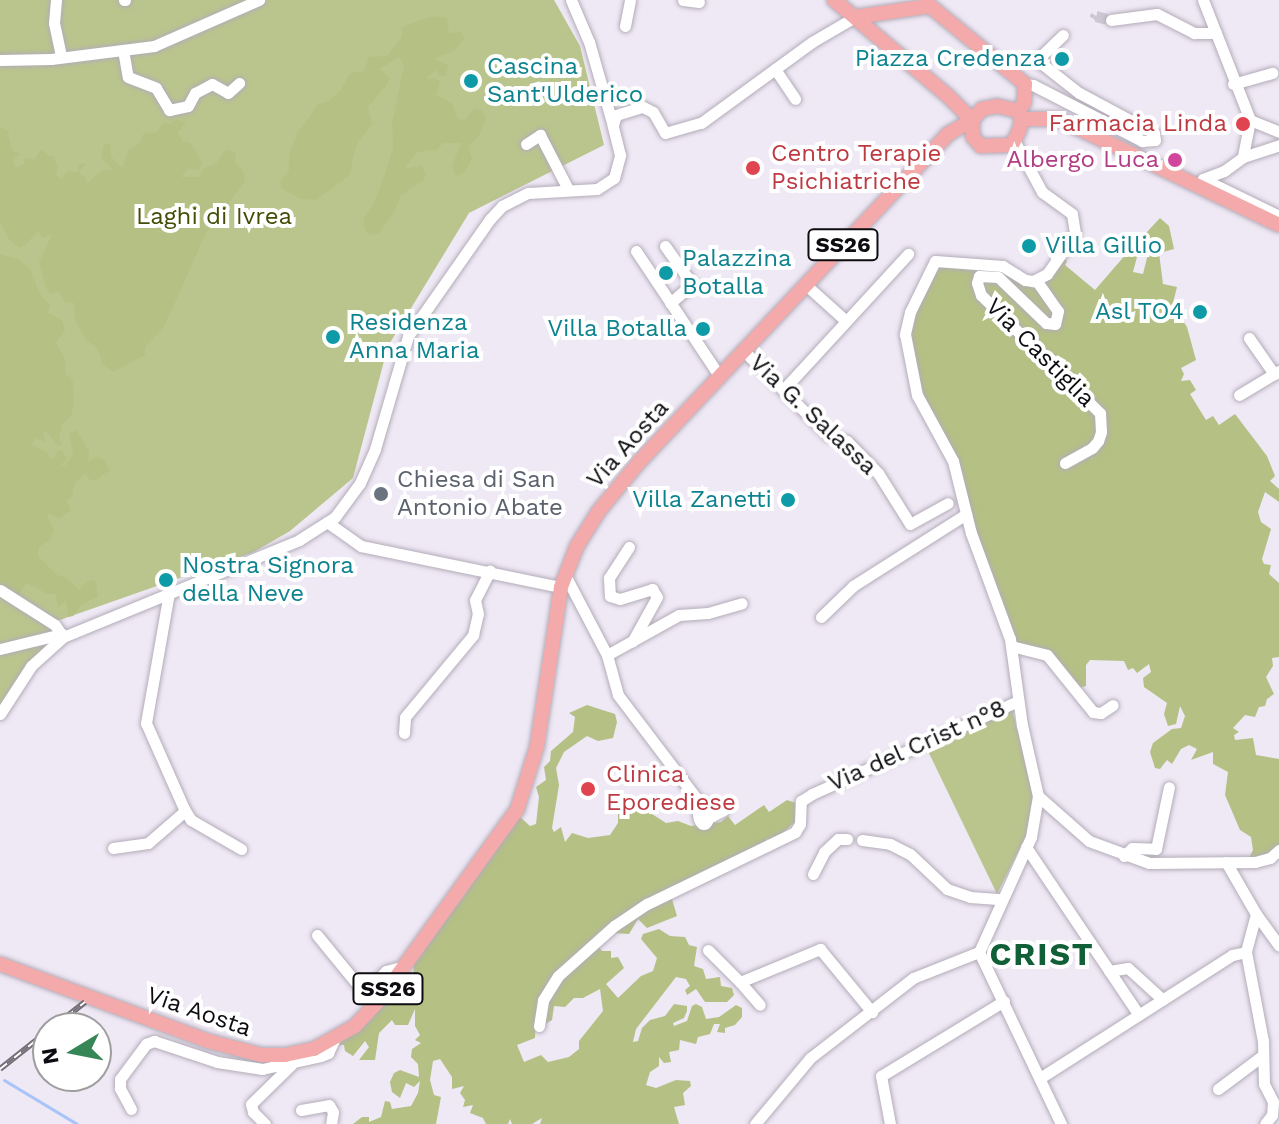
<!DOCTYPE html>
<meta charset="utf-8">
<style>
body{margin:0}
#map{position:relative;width:1279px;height:1124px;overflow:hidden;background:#efe8f5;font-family:"Work Sans",sans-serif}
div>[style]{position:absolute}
.green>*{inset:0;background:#bac58d}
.forest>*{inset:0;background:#b5c085}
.stream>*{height:3px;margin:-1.5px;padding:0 1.5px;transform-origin:1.5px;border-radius:1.5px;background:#a9c4f9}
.minor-tunnel>*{height:11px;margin-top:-5.5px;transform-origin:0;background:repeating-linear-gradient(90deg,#cdc7d3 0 11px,transparent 0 16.5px)}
.roads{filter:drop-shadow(0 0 2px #b3acb8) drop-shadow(0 0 2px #b3acb8)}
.minor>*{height:11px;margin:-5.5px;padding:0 5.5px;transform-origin:5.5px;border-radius:5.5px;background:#fff}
.minor>.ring{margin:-5.5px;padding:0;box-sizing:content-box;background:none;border:11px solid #fff;border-radius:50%}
.major>*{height:14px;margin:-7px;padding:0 7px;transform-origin:7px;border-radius:7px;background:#f4aaaa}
.rail>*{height:6px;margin-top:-3px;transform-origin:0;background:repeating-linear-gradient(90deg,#fff 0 9px,#736e76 0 18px);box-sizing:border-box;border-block:2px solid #736e76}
.dots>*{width:22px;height:22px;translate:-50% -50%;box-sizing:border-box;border:4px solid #fff;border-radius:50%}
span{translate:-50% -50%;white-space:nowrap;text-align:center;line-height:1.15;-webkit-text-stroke:8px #fff;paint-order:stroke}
.shield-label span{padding:2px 6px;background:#fff;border:2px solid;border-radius:6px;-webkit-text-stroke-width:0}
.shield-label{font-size:22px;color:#0e0c10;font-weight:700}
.culture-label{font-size:24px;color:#0d838f}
.right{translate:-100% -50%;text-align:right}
.left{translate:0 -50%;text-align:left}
.health-label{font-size:24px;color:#be3a42}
.hotel-label{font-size:24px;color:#b23c85}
.park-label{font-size:24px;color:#444d05}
.street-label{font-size:24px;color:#0e0c10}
.worship-label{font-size:24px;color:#5b616d}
.district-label{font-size:32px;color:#105f36;font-weight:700;letter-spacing:2px}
.north{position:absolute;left:32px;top:1012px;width:80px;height:80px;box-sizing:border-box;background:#fff;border:2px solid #9f9e9f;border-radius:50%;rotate:260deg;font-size:22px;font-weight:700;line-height:32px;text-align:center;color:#0e0c10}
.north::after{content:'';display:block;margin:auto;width:28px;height:36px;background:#378657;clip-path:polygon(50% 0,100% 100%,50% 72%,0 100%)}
</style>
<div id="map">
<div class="green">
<i style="clip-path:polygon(0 0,554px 0,580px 46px,604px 145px,469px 213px,388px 346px,353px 478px,290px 531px,254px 552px,57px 621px,44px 658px,0 716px)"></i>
<i style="clip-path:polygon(1012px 709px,1034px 797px,1030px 828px,997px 894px,927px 749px)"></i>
</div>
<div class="forest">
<i style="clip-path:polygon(432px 16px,447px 18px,449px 33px,460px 32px,465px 38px,454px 51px,433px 59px,449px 65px,445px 76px,439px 76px,437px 70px,427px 77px,428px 80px,434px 78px,440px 81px,436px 95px,452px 103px,458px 119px,464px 120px,475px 108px,482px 110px,486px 119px,479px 136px,468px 146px,472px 159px,465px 172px,456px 176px,452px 166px,461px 143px,443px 143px,437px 150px,417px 152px,404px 169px,422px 165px,426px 175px,423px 181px,401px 195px,394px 212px,379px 233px,369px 235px,365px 230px,363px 220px,376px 199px,393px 149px,392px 123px,404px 65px,399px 57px,380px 69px,389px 78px,388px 83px,368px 107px,372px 124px,357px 143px,349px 176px,316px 200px,300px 199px,281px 188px,280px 181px,289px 170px,289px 154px,298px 132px,318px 104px,327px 102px,340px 91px,350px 73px,364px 71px,369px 57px,387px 56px,402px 37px,402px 27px)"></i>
<i style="clip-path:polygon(176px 120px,186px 122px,178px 133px,183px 142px,189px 142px,195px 149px,202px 162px,199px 170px,188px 169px,181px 177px,199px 177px,204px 168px,216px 163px,226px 149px,236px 153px,235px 163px,244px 172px,245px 182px,206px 233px,164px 327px,145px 347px,145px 355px,113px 372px,102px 364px,99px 351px,86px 339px,75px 320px,74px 303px,64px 302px,59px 291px,50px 294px,46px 288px,39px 262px,52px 234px,43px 239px,38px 230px,27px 244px,19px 248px,9px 240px,0 222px,0 127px,8px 131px,12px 150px,20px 154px,13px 160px,15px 167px,24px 164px,25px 157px,34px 160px,41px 149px,49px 156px,54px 156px,58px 167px,56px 175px,62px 179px,67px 171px,78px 172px,79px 164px,86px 163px,79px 174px,85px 176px,87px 183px,102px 170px,112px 169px,101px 157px,104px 144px,110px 144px,111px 157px,122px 167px,129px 149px,140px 143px,143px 134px,157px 132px,163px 123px,171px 124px)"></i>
<i style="clip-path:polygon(1160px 218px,1169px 226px,1174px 249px,1159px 253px,1163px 284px,1177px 287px,1171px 311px,1176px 322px,1183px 321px,1187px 327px,1196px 360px,1181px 368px,1184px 374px,1181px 381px,1190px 380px,1196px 390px,1190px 394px,1206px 420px,1213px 416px,1219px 425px,1235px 414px,1267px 456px,1275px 476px,1270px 481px,1279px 489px,1279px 502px,1265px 492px,1258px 512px,1261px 522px,1271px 529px,1262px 559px,1264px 564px,1271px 565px,1269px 574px,1279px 583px,1279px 657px,1272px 658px,1273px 666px,1266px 677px,1274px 694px,1267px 699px,1265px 706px,1259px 707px,1255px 717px,1245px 715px,1233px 728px,1239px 732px,1234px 735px,1235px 740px,1253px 738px,1256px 755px,1279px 759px,1279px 845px,1266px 856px,1249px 858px,1253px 850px,1251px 837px,1240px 830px,1225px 795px,1228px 772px,1213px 764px,1213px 752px,1191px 760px,1197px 749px,1189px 745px,1181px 749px,1172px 764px,1167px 760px,1160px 769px,1155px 768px,1150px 752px,1153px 743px,1172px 729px,1181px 728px,1185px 716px,1180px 706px,1176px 724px,1168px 726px,1164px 714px,1167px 703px,1144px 687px,1143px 678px,1151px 672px,1149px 664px,1137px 673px,1133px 668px,1128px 670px,1124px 661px,1090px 660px,1086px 665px,1086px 686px,1079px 688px,1057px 660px,1017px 648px,972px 532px,954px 460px,919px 395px,910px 335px,914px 313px,939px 265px,1000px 272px,1029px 287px,1039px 286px,1052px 278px,1064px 259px,1067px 261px,1065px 265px,1095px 290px,1127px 253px,1137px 257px,1133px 272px,1143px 274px,1149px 250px,1134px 246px)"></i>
<i style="clip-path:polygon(0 254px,18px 259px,31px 270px,40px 295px,50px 304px,48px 313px,62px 320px,65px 331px,56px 343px,66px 361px,65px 373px,73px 381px,74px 404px,71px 416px,62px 424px,59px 439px,63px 445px,57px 445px,46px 431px,43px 432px,46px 443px,35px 438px,32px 445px,47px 452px,51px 460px,59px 450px,63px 451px,67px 459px,61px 465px,65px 466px,73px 454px,69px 433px,76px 430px,89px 451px,88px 462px,96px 457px,103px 459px,110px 470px,96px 480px,91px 481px,85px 474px,74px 484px,72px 497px,66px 500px,71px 510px,59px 519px,49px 513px,47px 516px,54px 530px,50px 540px,39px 547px,38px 556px,57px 575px,67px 578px,79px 590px,87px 581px,94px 580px,96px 583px,98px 597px,82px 604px,73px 616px,68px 617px,66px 600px,59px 607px,57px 604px,56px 594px,48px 594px,26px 583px,18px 596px,0 585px)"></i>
<i style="clip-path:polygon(587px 705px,615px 714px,617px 722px,613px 738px,598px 741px,587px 736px,564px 752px,556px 768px,559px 785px,552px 828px,554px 832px,561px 827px,565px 842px,572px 833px,588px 838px,610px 835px,618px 823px,618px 812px,638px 805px,666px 823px,678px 821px,691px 826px,721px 822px,728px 816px,735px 825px,764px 805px,769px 812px,787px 800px,799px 804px,797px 820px,776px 839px,767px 839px,759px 848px,645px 901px,614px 922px,555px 973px,536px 1011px,535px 1038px,517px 1045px,524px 1062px,541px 1055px,548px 1062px,569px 1057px,579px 1049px,579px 1041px,603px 1011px,600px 989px,583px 998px,574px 998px,565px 1007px,554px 1006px,552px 1020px,542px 1026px,544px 1006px,564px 979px,563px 974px,620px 925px,671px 896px,677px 916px,647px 928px,638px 919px,629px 934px,613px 933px,599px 947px,602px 951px,611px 951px,611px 958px,618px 957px,624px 968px,606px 984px,618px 998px,641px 976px,653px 971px,657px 958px,641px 939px,643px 934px,659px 929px,670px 936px,685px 937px,689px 945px,697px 947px,694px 966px,703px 969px,706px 979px,720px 977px,721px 986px,732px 988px,734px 995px,727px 1002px,705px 1002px,696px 989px,687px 995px,685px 990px,690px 986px,686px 979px,676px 977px,636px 1029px,633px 1042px,638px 1041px,642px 1028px,650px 1020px,665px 1016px,674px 1004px,687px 1006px,687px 1011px,684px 1018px,673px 1023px,674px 1026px,687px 1021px,692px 1006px,696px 1004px,702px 1007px,706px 1019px,719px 1017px,736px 1005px,742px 1008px,742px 1017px,735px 1025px,725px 1028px,725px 1033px,717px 1032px,720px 1024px,714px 1024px,710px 1034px,698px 1037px,696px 1044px,680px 1040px,679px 1050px,669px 1052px,671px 1062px,664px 1063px,659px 1057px,659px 1066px,650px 1072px,646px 1085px,656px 1088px,676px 1080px,690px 1081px,691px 1086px,683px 1093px,685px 1105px,674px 1107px,679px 1124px,540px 1124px,542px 1118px,532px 1124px,512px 1124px,510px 1119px,508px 1124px,486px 1124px,483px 1118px,470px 1113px,473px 1105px,463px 1107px,465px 1100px,460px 1093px,464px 1086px,452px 1089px,452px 1077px,440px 1059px,433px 1061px,430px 1080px,434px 1095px,441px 1097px,436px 1124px,353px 1124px,362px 1117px,369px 1117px,369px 1122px,381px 1117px,385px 1101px,390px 1102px,392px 1109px,411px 1106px,418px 1093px,420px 1081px,414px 1087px,406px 1083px,400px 1098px,392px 1092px,390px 1082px,394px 1073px,400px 1070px,419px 1077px,418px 1064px,411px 1057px,412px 1049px,421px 1043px,415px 1040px,420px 1035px,415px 1026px,415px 1009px,408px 1025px,395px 1025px,392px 1020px,379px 1033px,375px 1060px,359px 1060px,369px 1047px,365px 1041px,353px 1056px,345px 1051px,344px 1045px,335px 1045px,367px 1022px,388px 997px,403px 991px,414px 978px,413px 961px,518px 815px,530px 826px,536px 824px,539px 797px,536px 787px,546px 780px,544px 767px,550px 761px,551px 751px,573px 732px,575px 717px,569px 713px)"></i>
</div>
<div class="stream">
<i style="left:4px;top:1080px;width:85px;rotate:31.1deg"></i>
</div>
<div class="minor-tunnel">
<i style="left:1094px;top:19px;width:4px;rotate:-56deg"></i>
<i style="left:1096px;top:16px;width:16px;rotate:15deg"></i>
</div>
<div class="roads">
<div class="minor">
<i style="left:56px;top:0;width:23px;rotate:95deg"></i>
<i style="left:54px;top:23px;width:35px;rotate:78deg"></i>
<i style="left:124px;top:0;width:1px"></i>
<i style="left:683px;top:0;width:16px;rotate:7deg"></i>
<i style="left:1203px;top:0;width:129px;rotate:68.6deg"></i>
<i style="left:1250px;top:120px;width:38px;rotate:101deg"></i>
<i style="left:1111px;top:20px;width:46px;rotate:-7.4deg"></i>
<i style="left:1157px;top:14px;width:42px;rotate:27.2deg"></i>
<i style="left:1194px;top:33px;width:22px"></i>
<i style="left:625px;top:26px;width:26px;rotate:-79deg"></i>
<i style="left:123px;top:50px;width:27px;rotate:80deg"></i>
<i style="left:128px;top:77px;width:30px;rotate:21deg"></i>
<i style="left:156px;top:88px;width:26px;rotate:59deg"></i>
<i style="left:169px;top:110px;width:19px;rotate:-12deg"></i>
<i style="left:188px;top:106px;width:15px;rotate:-62deg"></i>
<i style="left:195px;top:93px;width:19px;rotate:-28deg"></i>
<i style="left:212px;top:84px;width:18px;rotate:29deg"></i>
<i style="left:228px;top:93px;width:15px;rotate:-42deg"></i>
<i style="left:0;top:60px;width:51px;rotate:-1.1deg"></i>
<i style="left:51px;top:59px;width:104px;rotate:-7.2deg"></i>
<i style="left:154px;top:46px;width:115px;rotate:-23.7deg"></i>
<i style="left:775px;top:69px;width:36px;rotate:56deg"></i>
<i style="left:1025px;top:84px;width:8px;rotate:7deg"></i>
<i style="left:1033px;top:85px;width:123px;rotate:27.2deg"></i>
<i style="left:1142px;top:141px;width:13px;rotate:-4deg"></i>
<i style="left:1155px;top:140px;width:7px;rotate:-98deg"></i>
<i style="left:1154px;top:133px;width:85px;rotate:-151.9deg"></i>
<i style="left:1079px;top:93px;width:53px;rotate:-141.8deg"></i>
<i style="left:1037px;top:60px;width:36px;rotate:-44deg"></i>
<i style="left:1233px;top:84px;width:41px;rotate:-15.8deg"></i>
<i style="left:1250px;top:120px;width:31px;rotate:22deg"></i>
<i style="left:613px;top:125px;width:10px;rotate:-73deg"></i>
<i style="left:616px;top:115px;width:28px;rotate:-17deg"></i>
<i style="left:643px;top:107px;width:11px;rotate:27deg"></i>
<i style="left:653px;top:112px;width:24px;rotate:60deg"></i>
<i style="left:665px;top:133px;width:37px;rotate:-16deg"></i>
<i style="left:701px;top:123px;width:137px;rotate:-36.1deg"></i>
<i style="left:812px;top:42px;width:50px;rotate:-30.2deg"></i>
<i style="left:1015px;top:142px;width:57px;rotate:61.6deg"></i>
<i style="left:1042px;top:192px;width:37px;rotate:36deg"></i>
<i style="left:1072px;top:214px;width:20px;rotate:81deg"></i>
<i style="left:1075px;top:234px;width:49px;rotate:125deg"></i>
<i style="left:1047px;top:274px;width:16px;rotate:153deg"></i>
<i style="left:1033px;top:281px;width:8px;rotate:-173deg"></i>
<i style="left:1025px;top:280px;width:26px;rotate:-148deg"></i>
<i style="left:1003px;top:266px;width:68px;rotate:-175.8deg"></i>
<i style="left:935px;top:261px;width:57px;rotate:116.1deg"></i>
<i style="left:910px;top:312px;width:23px;rotate:103deg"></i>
<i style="left:905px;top:334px;width:62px;rotate:78.9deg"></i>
<i style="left:917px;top:395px;width:75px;rotate:61.4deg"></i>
<i style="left:953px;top:461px;width:74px;rotate:76deg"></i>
<i style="left:971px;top:533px;width:113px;rotate:69.8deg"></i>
<i style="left:1010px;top:639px;width:87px;rotate:82.1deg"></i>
<i style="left:1022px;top:725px;width:73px;rotate:77.3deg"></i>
<i style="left:1038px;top:796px;width:42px;rotate:99.7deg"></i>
<i style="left:1031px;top:837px;width:126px;rotate:114.3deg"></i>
<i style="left:979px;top:952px;width:191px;rotate:64.5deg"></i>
<i style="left:526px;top:144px;width:17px;rotate:-33deg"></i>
<i style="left:540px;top:135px;width:61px;rotate:62.6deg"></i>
<i style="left:1203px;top:179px;width:85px;rotate:26deg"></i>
<i style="left:1199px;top:187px;width:9px;rotate:-63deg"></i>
<i style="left:1203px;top:179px;width:22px;rotate:-21deg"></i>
<i style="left:1224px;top:171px;width:24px;rotate:-36deg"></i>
<i style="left:1243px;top:157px;width:38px;rotate:-18deg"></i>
<i style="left:665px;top:246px;width:47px;rotate:54.6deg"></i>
<i style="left:692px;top:284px;width:29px;rotate:139deg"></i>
<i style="left:636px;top:251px;width:151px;rotate:56.3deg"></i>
<i style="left:1036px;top:280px;width:38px;rotate:55deg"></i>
<i style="left:1058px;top:311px;width:13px;rotate:103deg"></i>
<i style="left:1055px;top:324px;width:9px;rotate:-174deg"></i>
<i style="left:1046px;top:323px;width:66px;rotate:-136.2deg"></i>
<i style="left:998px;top:277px;width:19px;rotate:-177deg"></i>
<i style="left:979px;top:276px;width:7px;rotate:106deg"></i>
<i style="left:977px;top:283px;width:13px;rotate:72deg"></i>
<i style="left:981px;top:295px;width:168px;rotate:44.8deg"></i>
<i style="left:1100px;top:413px;width:19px;rotate:87deg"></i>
<i style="left:1101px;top:432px;width:9px;rotate:108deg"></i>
<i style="left:1098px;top:441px;width:9px;rotate:131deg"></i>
<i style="left:1092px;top:448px;width:31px;rotate:151deg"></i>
<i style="left:806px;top:285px;width:54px;rotate:42deg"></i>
<i style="left:1249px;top:338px;width:44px;rotate:55.2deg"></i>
<i style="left:744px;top:351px;width:119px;rotate:45deg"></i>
<i style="left:828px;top:435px;width:20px;rotate:18deg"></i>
<i style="left:847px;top:441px;width:45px;rotate:45.9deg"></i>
<i style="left:878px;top:473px;width:60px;rotate:57.9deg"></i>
<i style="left:910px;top:524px;width:43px;rotate:-28.9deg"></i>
<i style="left:783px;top:390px;width:185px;rotate:-47.4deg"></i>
<i style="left:1239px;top:395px;width:47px;rotate:-31deg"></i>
<i style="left:327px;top:522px;width:42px;rotate:35.2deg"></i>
<i style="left:361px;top:546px;width:204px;rotate:11.6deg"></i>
<i style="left:629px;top:547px;width:37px;rotate:123deg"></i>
<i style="left:609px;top:578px;width:18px;rotate:87deg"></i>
<i style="left:610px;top:596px;width:10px;rotate:17deg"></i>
<i style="left:620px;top:599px;width:34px;rotate:-17deg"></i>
<i style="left:652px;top:589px;width:9px;rotate:58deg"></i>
<i style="left:657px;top:597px;width:51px;rotate:119.1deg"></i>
<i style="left:565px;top:575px;width:90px;rotate:62.3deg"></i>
<i style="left:607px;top:655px;width:82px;rotate:-29.1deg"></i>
<i style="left:679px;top:615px;width:29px;rotate:-4deg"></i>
<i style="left:708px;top:613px;width:35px;rotate:-16deg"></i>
<i style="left:0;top:590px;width:65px;rotate:32.5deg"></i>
<i style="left:55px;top:625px;width:14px;rotate:56deg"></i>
<i style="left:821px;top:617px;width:45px;rotate:-44.1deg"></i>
<i style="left:853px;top:586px;width:134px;rotate:-32.5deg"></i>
<i style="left:1011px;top:646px;width:37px;rotate:14deg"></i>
<i style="left:1047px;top:655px;width:73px;rotate:51.1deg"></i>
<i style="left:1093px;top:712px;width:8px;rotate:7deg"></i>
<i style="left:1101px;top:713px;width:14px;rotate:-34deg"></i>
<i style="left:0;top:649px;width:64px;rotate:-13.6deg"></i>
<i style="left:607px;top:655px;width:41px;rotate:74.6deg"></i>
<i style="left:618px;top:695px;width:136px;rotate:52.8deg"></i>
<i style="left:0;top:714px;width:57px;rotate:-57.1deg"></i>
<i style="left:31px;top:666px;width:43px;rotate:-42.2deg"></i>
<i style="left:63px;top:637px;width:255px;rotate:-22.3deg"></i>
<i style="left:299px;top:540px;width:43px;rotate:-32.6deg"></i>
<i style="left:335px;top:517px;width:42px;rotate:-53.7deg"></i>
<i style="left:360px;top:483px;width:37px;rotate:-66deg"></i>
<i style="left:375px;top:449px;width:118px;rotate:-73.7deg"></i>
<i style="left:408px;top:336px;width:143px;rotate:-55deg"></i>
<i style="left:490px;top:219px;width:18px;rotate:-47deg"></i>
<i style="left:502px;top:206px;width:29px;rotate:-27deg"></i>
<i style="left:528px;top:193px;width:69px;rotate:-3.3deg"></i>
<i style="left:597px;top:189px;width:20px;rotate:-33deg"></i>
<i style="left:614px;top:178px;width:24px;rotate:-75deg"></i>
<i style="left:620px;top:155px;width:30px;rotate:-104deg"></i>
<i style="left:613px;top:126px;width:87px;rotate:-105.9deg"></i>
<i style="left:589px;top:42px;width:46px;rotate:-113.2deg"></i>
<i style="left:404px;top:733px;width:16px;rotate:-86deg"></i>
<i style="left:405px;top:717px;width:107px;rotate:-50.3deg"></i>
<i style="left:473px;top:635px;width:22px;rotate:-77deg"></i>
<i style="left:478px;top:614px;width:14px;rotate:-102deg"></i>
<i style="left:475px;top:600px;width:33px;rotate:-63deg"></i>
<i style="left:1038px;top:796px;width:68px;rotate:41.4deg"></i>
<i style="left:1089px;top:841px;width:64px;rotate:20.1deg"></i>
<i style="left:1149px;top:863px;width:106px;rotate:-0.5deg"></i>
<i style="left:1255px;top:862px;width:16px;rotate:-15deg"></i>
<i style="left:1270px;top:858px;width:12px;rotate:-42deg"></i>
<i class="ring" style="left:698px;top:802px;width:-1px;height:-1px"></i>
<i style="left:184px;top:809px;width:13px;rotate:58deg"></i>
<i style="left:191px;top:820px;width:58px;rotate:30.1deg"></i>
<i style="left:706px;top:811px;width:8px;rotate:40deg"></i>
<i style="left:712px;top:816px;width:13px;rotate:-27deg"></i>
<i style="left:862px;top:840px;width:28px;rotate:8deg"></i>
<i style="left:890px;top:844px;width:22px;rotate:27deg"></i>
<i style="left:910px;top:854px;width:51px;rotate:43.4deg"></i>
<i style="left:947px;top:889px;width:24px;rotate:19deg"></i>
<i style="left:970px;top:897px;width:31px;rotate:4deg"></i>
<i style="left:1026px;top:847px;width:202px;rotate:56.1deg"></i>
<i style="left:113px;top:848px;width:35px;rotate:-8deg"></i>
<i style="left:148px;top:843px;width:49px;rotate:-40.9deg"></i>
<i style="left:185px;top:811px;width:96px;rotate:-113.9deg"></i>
<i style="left:146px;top:723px;width:133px;rotate:-80deg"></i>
<i style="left:1124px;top:856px;width:11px;rotate:-45deg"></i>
<i style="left:1132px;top:848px;width:24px;rotate:2deg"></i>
<i style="left:1156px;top:849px;width:63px;rotate:-78.2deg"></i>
<i style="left:1226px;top:862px;width:60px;rotate:60deg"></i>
<i style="left:1256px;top:914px;width:39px;rotate:105deg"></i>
<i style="left:1246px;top:952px;width:91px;rotate:79.2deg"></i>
<i style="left:1263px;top:1041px;width:43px;rotate:88.7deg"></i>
<i style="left:1264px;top:1084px;width:20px;rotate:63deg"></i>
<i style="left:1273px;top:1102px;width:13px;rotate:94deg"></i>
<i style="left:1272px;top:1115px;width:11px;rotate:128deg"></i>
<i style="left:813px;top:874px;width:25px;rotate:-63deg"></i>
<i style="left:824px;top:852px;width:19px;rotate:-43deg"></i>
<i style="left:838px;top:839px;width:9px"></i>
<i style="left:1256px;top:914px;width:39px;rotate:54deg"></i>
<i style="left:317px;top:935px;width:71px;rotate:50.7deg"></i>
<i style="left:362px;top:990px;width:9px;rotate:-21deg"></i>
<i style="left:370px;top:987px;width:23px;rotate:-45deg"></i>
<i style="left:386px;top:971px;width:20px;rotate:-15deg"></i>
<i style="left:708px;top:950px;width:45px;rotate:45deg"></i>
<i style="left:740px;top:982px;width:87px;rotate:-22.4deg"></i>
<i style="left:820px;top:949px;width:82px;rotate:50.5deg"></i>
<i style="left:1109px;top:971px;width:19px;rotate:-9deg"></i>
<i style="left:1128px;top:968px;width:47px;rotate:42.4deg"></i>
<i style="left:740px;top:982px;width:30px;rotate:49deg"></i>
<i style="left:539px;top:1026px;width:26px;rotate:-81deg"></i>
<i style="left:543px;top:1000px;width:28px;rotate:-58deg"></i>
<i style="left:558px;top:976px;width:75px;rotate:-41.8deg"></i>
<i style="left:614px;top:926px;width:40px;rotate:-34deg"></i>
<i style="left:647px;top:904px;width:165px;rotate:-25.9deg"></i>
<i style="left:795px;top:832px;width:9px;rotate:-58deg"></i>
<i style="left:800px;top:824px;width:23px;rotate:-88deg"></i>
<i style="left:801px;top:801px;width:13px;rotate:-32deg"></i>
<i style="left:812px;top:794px;width:226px;rotate:-24.3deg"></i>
<i style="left:1040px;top:1078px;width:228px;rotate:-32.6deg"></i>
<i style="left:1232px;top:955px;width:14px;rotate:-12deg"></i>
<i style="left:1218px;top:1089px;width:55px;rotate:-36.9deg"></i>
<i style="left:131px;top:1109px;width:24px;rotate:-118deg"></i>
<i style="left:120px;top:1088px;width:9px;rotate:-90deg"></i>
<i style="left:120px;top:1079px;width:44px;rotate:-53.4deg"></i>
<i style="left:146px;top:1044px;width:9px;rotate:-21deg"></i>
<i style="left:154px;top:1041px;width:66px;rotate:18.4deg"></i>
<i style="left:217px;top:1062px;width:46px;rotate:8.8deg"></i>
<i style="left:262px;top:1069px;width:60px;rotate:-12.4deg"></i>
<i style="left:321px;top:1056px;width:8px;rotate:-23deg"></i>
<i style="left:328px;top:1053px;width:14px;rotate:-65deg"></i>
<i style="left:301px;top:1110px;width:28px;rotate:-10deg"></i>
<i style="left:329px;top:1105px;width:8px;rotate:60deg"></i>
<i style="left:333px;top:1112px;width:12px;rotate:99deg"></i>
<i style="left:265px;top:1124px;width:17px;rotate:-135deg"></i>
<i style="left:253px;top:1112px;width:8px;rotate:-104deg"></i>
<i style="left:251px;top:1104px;width:56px;rotate:-44.3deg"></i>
<i style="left:755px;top:1124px;width:86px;rotate:-50.2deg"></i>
<i style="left:810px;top:1058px;width:130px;rotate:-37.8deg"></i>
<i style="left:913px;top:978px;width:71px;rotate:-21.5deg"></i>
<i style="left:890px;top:1124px;width:49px;rotate:-100.6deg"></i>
<i style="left:881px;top:1076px;width:144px;rotate:-31.4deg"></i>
</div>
<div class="major">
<i style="left:834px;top:0;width:148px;rotate:40.1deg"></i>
<i style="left:947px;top:95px;width:35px;rotate:45deg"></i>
<i style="left:855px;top:17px;width:76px;rotate:-8.3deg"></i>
<i style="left:930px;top:6px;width:123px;rotate:39.4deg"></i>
<i style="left:1025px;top:84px;width:19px;rotate:93deg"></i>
<i style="left:1024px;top:103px;width:10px;rotate:127deg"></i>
<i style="left:997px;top:106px;width:22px;rotate:13deg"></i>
<i style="left:1018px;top:111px;width:9px;rotate:63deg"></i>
<i style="left:1022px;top:119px;width:12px;rotate:104deg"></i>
<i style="left:1019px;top:131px;width:16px;rotate:117deg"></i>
<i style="left:1012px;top:145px;width:31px;rotate:178deg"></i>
<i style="left:981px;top:146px;width:12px;rotate:-132deg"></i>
<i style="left:973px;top:137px;width:17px;rotate:-93deg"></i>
<i style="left:972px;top:120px;width:15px;rotate:-48deg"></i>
<i style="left:982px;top:109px;width:15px;rotate:-11deg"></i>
<i style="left:1022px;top:119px;width:37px"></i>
<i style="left:1059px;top:119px;width:244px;rotate:25.7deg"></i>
<i style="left:0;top:964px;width:222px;rotate:20.3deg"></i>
<i style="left:208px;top:1041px;width:55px;rotate:14.8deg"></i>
<i style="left:261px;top:1055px;width:24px"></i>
<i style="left:285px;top:1055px;width:30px;rotate:-12deg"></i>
<i style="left:314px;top:1049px;width:47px;rotate:-29.3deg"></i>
<i style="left:355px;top:1026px;width:40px;rotate:-47deg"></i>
<i style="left:382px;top:997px;width:231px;rotate:-54.2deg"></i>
<i style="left:517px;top:810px;width:67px;rotate:-72.6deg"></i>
<i style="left:537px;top:746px;width:161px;rotate:-81.4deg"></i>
<i style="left:561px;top:587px;width:44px;rotate:-68.7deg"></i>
<i style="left:577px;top:546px;width:40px;rotate:-58deg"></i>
<i style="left:598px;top:512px;width:66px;rotate:-50.5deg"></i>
<i style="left:640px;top:461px;width:449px;rotate:-46.7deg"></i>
<i style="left:948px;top:134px;width:28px;rotate:-30deg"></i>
</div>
</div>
<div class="rail">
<i style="left:52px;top:1028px;width:42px;rotate:-38.2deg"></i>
<i style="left:0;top:1069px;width:61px;rotate:-38.4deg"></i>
</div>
<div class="dots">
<i style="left:1062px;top:59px;background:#0f9aa8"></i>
<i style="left:471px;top:81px;background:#0f9aa8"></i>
<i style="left:1243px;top:124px;background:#e0444e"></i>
<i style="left:1175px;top:160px;background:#d1479c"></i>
<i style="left:753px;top:168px;background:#e0444e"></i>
<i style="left:1029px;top:246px;background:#0f9aa8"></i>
<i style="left:666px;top:273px;background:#0f9aa8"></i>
<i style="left:1200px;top:312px;background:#0f9aa8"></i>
<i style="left:703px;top:329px;background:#0f9aa8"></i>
<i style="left:333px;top:337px;background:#0f9aa8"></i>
<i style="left:381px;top:494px;background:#6b7280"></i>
<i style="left:788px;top:500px;background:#0f9aa8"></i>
<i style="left:166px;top:580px;background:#0f9aa8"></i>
<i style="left:588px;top:789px;background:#e0444e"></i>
</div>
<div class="shield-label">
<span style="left:843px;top:245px">SS26</span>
<span style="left:388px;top:989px">SS26</span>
</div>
<div class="culture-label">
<span class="right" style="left:1046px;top:59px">Piazza Credenza</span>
<span class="left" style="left:487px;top:81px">Cascina<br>Sant'Ulderico</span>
<span class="left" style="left:1045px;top:246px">Villa Gillio</span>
<span class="left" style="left:682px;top:273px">Palazzina<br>Botalla</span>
<span class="right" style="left:1184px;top:312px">Asl TO4</span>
<span class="left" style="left:349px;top:337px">Residenza<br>Anna Maria</span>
<span class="right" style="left:687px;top:329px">Villa Botalla</span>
<span class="right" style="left:772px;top:500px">Villa Zanetti</span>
<span class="left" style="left:182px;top:580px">Nostra Signora<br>della Neve</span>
</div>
<div class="health-label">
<span class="right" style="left:1227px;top:124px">Farmacia Linda</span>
<span class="left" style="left:771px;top:168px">Centro Terapie<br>Psichiatriche</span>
<span class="left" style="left:606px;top:789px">Clinica<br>Eporediese</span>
</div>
<div class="hotel-label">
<span class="right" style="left:1159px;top:160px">Albergo Luca</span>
</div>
<div class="park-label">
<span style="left:214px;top:217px">Laghi di Ivrea</span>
</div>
<div class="street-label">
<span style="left:1040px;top:353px;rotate:45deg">Via Castiglia</span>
<span style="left:813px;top:415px;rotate:43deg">Via G. Salassa</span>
<span style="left:628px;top:444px;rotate:-48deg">Via Aosta</span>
<span style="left:917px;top:746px;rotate:-24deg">Via del Crist n°8</span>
<span style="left:199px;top:1012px;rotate:19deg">Via Aosta</span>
</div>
<div class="worship-label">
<span class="left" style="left:397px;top:494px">Chiesa di San<br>Antonio Abate</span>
</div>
<div class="district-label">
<span style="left:1042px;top:954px">CRIST</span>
</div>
<div class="north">N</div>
</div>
